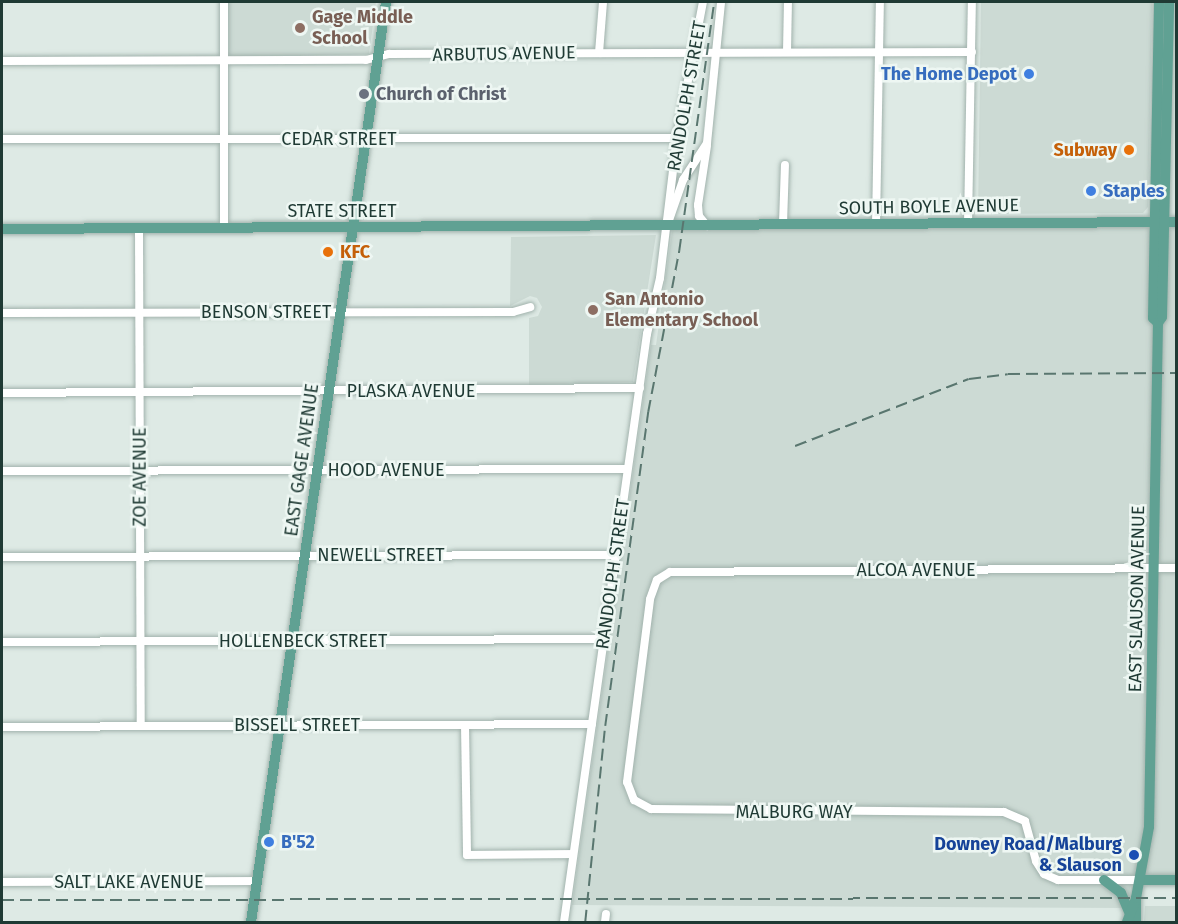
<!DOCTYPE html>
<style>
body{margin:0}
#map{position:relative;width:1178px;height:924px;overflow:hidden;background:#deeae5;font-family:"Fira Sans",sans-serif}
div>[style]{position:absolute}
.built>*{inset:0;background:#ccdad4}
.roads{filter:drop-shadow(0 0 2px #a1b2ac) drop-shadow(0 0 2px #a1b2ac)}
.minor>*{height:8px;margin:-4px;padding:0 4px;transform-origin:4px;border-radius:4px;background:#fff}
.major>*{height:10px;margin:-5px;padding:0 5px;transform-origin:5px;border-radius:5px;background:#60a193}
.rail>*{height:1.5px;margin-top:-0.75px;transform-origin:0;background:repeating-linear-gradient(90deg,#59766f 0 12px,transparent 0 18px)}
.dots>*{width:16px;height:16px;translate:-50% -50%;box-sizing:border-box;border:3px solid #eef7f3;border-radius:50%}
span{translate:-50% -50%;white-space:nowrap;text-align:center;line-height:1.15;-webkit-text-stroke:5px #eef7f3;paint-order:stroke}
.education-label{font-size:18px;color:#785e54;font-weight:700}
.left{translate:0 -50%;text-align:left}
.street-label{font-size:18px;color:#1f3a34}
.shop-label{font-size:18px;color:#366cbe;font-weight:700}
.right{translate:-100% -50%;text-align:right}
.worship-label{font-size:18px;color:#5b616d;font-weight:700}
.food-label{font-size:18px;color:#c56008;font-weight:700}
.transit-label{font-size:18px;color:#164399;font-weight:700}
.frame{position:absolute;inset:0;border:3px solid #1f3a34;pointer-events:none}
</style>
<div id="map">
<div class="built">
<i style="clip-path:polygon(228px 2px,376px 2px,369px 54px,229px 57px)"></i>
<i style="clip-path:polygon(981px 2px,1152px 2px,1148px 207px,1143px 213px,978px 214px)"></i>
<i style="clip-path:polygon(1176px 223px,1176px 876px,1132px 875px,1127px 908px,572px 905px,651px 345px,656px 345px,673px 225px)"></i>
<i style="clip-path:polygon(656px 235px,633px 382px,529px 385px,529px 318px,538px 316px,542px 307px,537px 298px,530px 296px,510px 306px,511px 237px)"></i>
<i style="clip-path:polygon(1145px 906px,1176px 906px,1176px 922px,1144px 922px)"></i>
</div>
<div class="roads">
<div class="minor">
<i style="left:787px;top:52px;width:50px;rotate:-88.9deg"></i>
<i style="left:599px;top:53px;width:51px;rotate:-85.5deg"></i>
<i style="left:2px;top:61px;width:364px;rotate:-0.2deg"></i>
<i style="left:366px;top:60px;width:24px;rotate:-15deg"></i>
<i style="left:389px;top:54px;width:583px;rotate:-0.2deg"></i>
<i style="left:2px;top:139px;width:675px;rotate:-0.08deg"></i>
<i style="left:707px;top:146px;width:60px;rotate:98.7deg"></i>
<i style="left:698px;top:205px;width:11px;rotate:85deg"></i>
<i style="left:699px;top:216px;width:13px;rotate:51deg"></i>
<i style="left:783px;top:224px;width:59px;rotate:-88.1deg"></i>
<i style="left:968px;top:224px;width:222px;rotate:-89deg"></i>
<i style="left:876px;top:225px;width:223px;rotate:-89deg"></i>
<i style="left:667px;top:226px;width:49px;rotate:-70.8deg"></i>
<i style="left:683px;top:180px;width:44px;rotate:-57deg"></i>
<i style="left:707px;top:143px;width:142px;rotate:-84.3deg"></i>
<i style="left:139px;top:228px;width:498px;rotate:89.8deg"></i>
<i style="left:224px;top:228px;width:226px;rotate:-90deg"></i>
<i style="left:2px;top:313px;width:511px;rotate:-0.11deg"></i>
<i style="left:513px;top:312px;width:18px;rotate:-16deg"></i>
<i style="left:2px;top:393px;width:638px;rotate:-0.45deg"></i>
<i style="left:2px;top:471px;width:625px;rotate:-0.18deg"></i>
<i style="left:2px;top:557px;width:614px;rotate:-0.19deg"></i>
<i style="left:2px;top:642px;width:602px;rotate:-0.29deg"></i>
<i style="left:465px;top:725px;width:130px;rotate:89.1deg"></i>
<i style="left:467px;top:855px;width:106px;rotate:-0.5deg"></i>
<i style="left:2px;top:727px;width:590px;rotate:-0.29deg"></i>
<i style="left:1140px;top:880px;width:82px;rotate:180deg"></i>
<i style="left:1058px;top:880px;width:15px;rotate:-157deg"></i>
<i style="left:1044px;top:874px;width:15px;rotate:-122deg"></i>
<i style="left:1036px;top:861px;width:41px;rotate:-105.4deg"></i>
<i style="left:1025px;top:821px;width:23px;rotate:-157deg"></i>
<i style="left:1004px;top:812px;width:353px;rotate:-179.5deg"></i>
<i style="left:651px;top:809px;width:19px;rotate:-152deg"></i>
<i style="left:634px;top:800px;width:19px;rotate:-111deg"></i>
<i style="left:627px;top:782px;width:184px;rotate:-82.8deg"></i>
<i style="left:650px;top:599px;width:20px;rotate:-70deg"></i>
<i style="left:657px;top:580px;width:15px;rotate:-32deg"></i>
<i style="left:670px;top:572px;width:506px;rotate:-0.45deg"></i>
<i style="left:2px;top:882px;width:255px;rotate:-0.2deg"></i>
<i style="left:564px;top:922px;width:594px;rotate:-81.97deg"></i>
<i style="left:647px;top:334px;width:57px;rotate:-76.9deg"></i>
<i style="left:660px;top:278px;width:141px;rotate:-83.1deg"></i>
<i style="left:677px;top:138px;width:138px;rotate:-79.2deg"></i>
<i style="left:605px;top:922px;width:8px;rotate:-83deg"></i>
</div>
<div class="major">
<i style="left:2px;top:229px;width:1174px;rotate:-0.34deg"></i>
<i style="left:1158px;top:323px;width:7px;rotate:-135deg"></i>
<i style="left:1153px;top:318px;width:316px;rotate:-88.9deg"></i>
<i style="left:1104px;top:880px;width:21px;rotate:37deg"></i>
<i style="left:1121px;top:893px;width:21px;rotate:67deg"></i>
<i style="left:1140px;top:880px;width:36px"></i>
<i style="left:1136px;top:898px;width:24px;rotate:90deg"></i>
<i style="left:251px;top:922px;width:930px;rotate:-81.65deg"></i>
<i style="left:1127px;top:922px;width:26px;rotate:-69deg"></i>
<i style="left:1136px;top:898px;width:72px;rotate:-79.6deg"></i>
<i style="left:1149px;top:827px;width:504px;rotate:-88.98deg"></i>
<i style="left:1158px;top:323px;width:7px;rotate:-56deg"></i>
<i style="left:1162px;top:317px;width:315px;rotate:-88.7deg"></i>
</div>
</div>
<div class="rail">
<i style="left:795px;top:446px;width:186px;rotate:-21.1deg"></i>
<i style="left:969px;top:379px;width:39px;rotate:-7deg"></i>
<i style="left:1008px;top:374px;width:168px;rotate:-0.3deg"></i>
<i style="left:2px;top:900px;width:1174px;rotate:-0.1deg"></i>
<i style="left:585px;top:922px;width:197px;rotate:-84.2deg"></i>
<i style="left:605px;top:726px;width:317px;rotate:-82.2deg"></i>
<i style="left:648px;top:412px;width:164px;rotate:-79.1deg"></i>
<i style="left:679px;top:251px;width:251px;rotate:-82deg"></i>
</div>
<div class="dots">
<i style="left:300px;top:28px;background:#8d6e63"></i>
<i style="left:1029px;top:74px;background:#3f7fe0"></i>
<i style="left:364px;top:94px;background:#6b7280"></i>
<i style="left:1129px;top:150px;background:#e8710a"></i>
<i style="left:1091px;top:191px;background:#3f7fe0"></i>
<i style="left:328px;top:252px;background:#e8710a"></i>
<i style="left:593px;top:310px;background:#8d6e63"></i>
<i style="left:269px;top:842px;background:#3f7fe0"></i>
<i style="left:1134px;top:855px;background:#1a4fb4"></i>
</div>
<div class="education-label">
<span class="left" style="left:312px;top:28px">Gage Middle<br>School</span>
<span class="left" style="left:605px;top:310px">San Antonio<br>Elementary School</span>
</div>
<div class="street-label">
<span style="left:504px;top:54px;rotate:-1deg">ARBUTUS AVENUE</span>
<span style="left:687px;top:96px;rotate:-80deg">RANDOLPH STREET</span>
<span style="left:339px;top:139px">CEDAR STREET</span>
<span style="left:929px;top:207px;rotate:-1deg">SOUTH BOYLE AVENUE</span>
<span style="left:342px;top:211px">STATE STREET</span>
<span style="left:266px;top:312px">BENSON STREET</span>
<span style="left:411px;top:391px">PLASKA AVENUE</span>
<span style="left:302px;top:460px;rotate:-82deg">EAST GAGE AVENUE</span>
<span style="left:386px;top:470px">HOOD AVENUE</span>
<span style="left:140px;top:477px;rotate:-90deg">ZOE AVENUE</span>
<span style="left:381px;top:555px">NEWELL STREET</span>
<span style="left:916px;top:570px">ALCOA AVENUE</span>
<span style="left:613px;top:574px;rotate:-82deg">RANDOLPH STREET</span>
<span style="left:1137px;top:599px;rotate:-89deg">EAST SLAUSON AVENUE</span>
<span style="left:303px;top:641px">HOLLENBECK STREET</span>
<span style="left:297px;top:725px">BISSELL STREET</span>
<span style="left:794px;top:812px">MALBURG WAY</span>
<span style="left:129px;top:882px">SALT LAKE AVENUE</span>
</div>
<div class="shop-label">
<span class="right" style="left:1017px;top:74px">The Home Depot</span>
<span class="left" style="left:1103px;top:191px">Staples</span>
<span class="left" style="left:281px;top:842px">B'52</span>
</div>
<div class="worship-label">
<span class="left" style="left:376px;top:94px">Church of Christ</span>
</div>
<div class="food-label">
<span class="right" style="left:1117px;top:150px">Subway</span>
<span class="left" style="left:340px;top:252px">KFC</span>
</div>
<div class="transit-label">
<span class="right" style="left:1122px;top:855px">Downey Road/Malburg<br>&amp; Slauson</span>
</div>
<div class="frame"></div>
</div>
